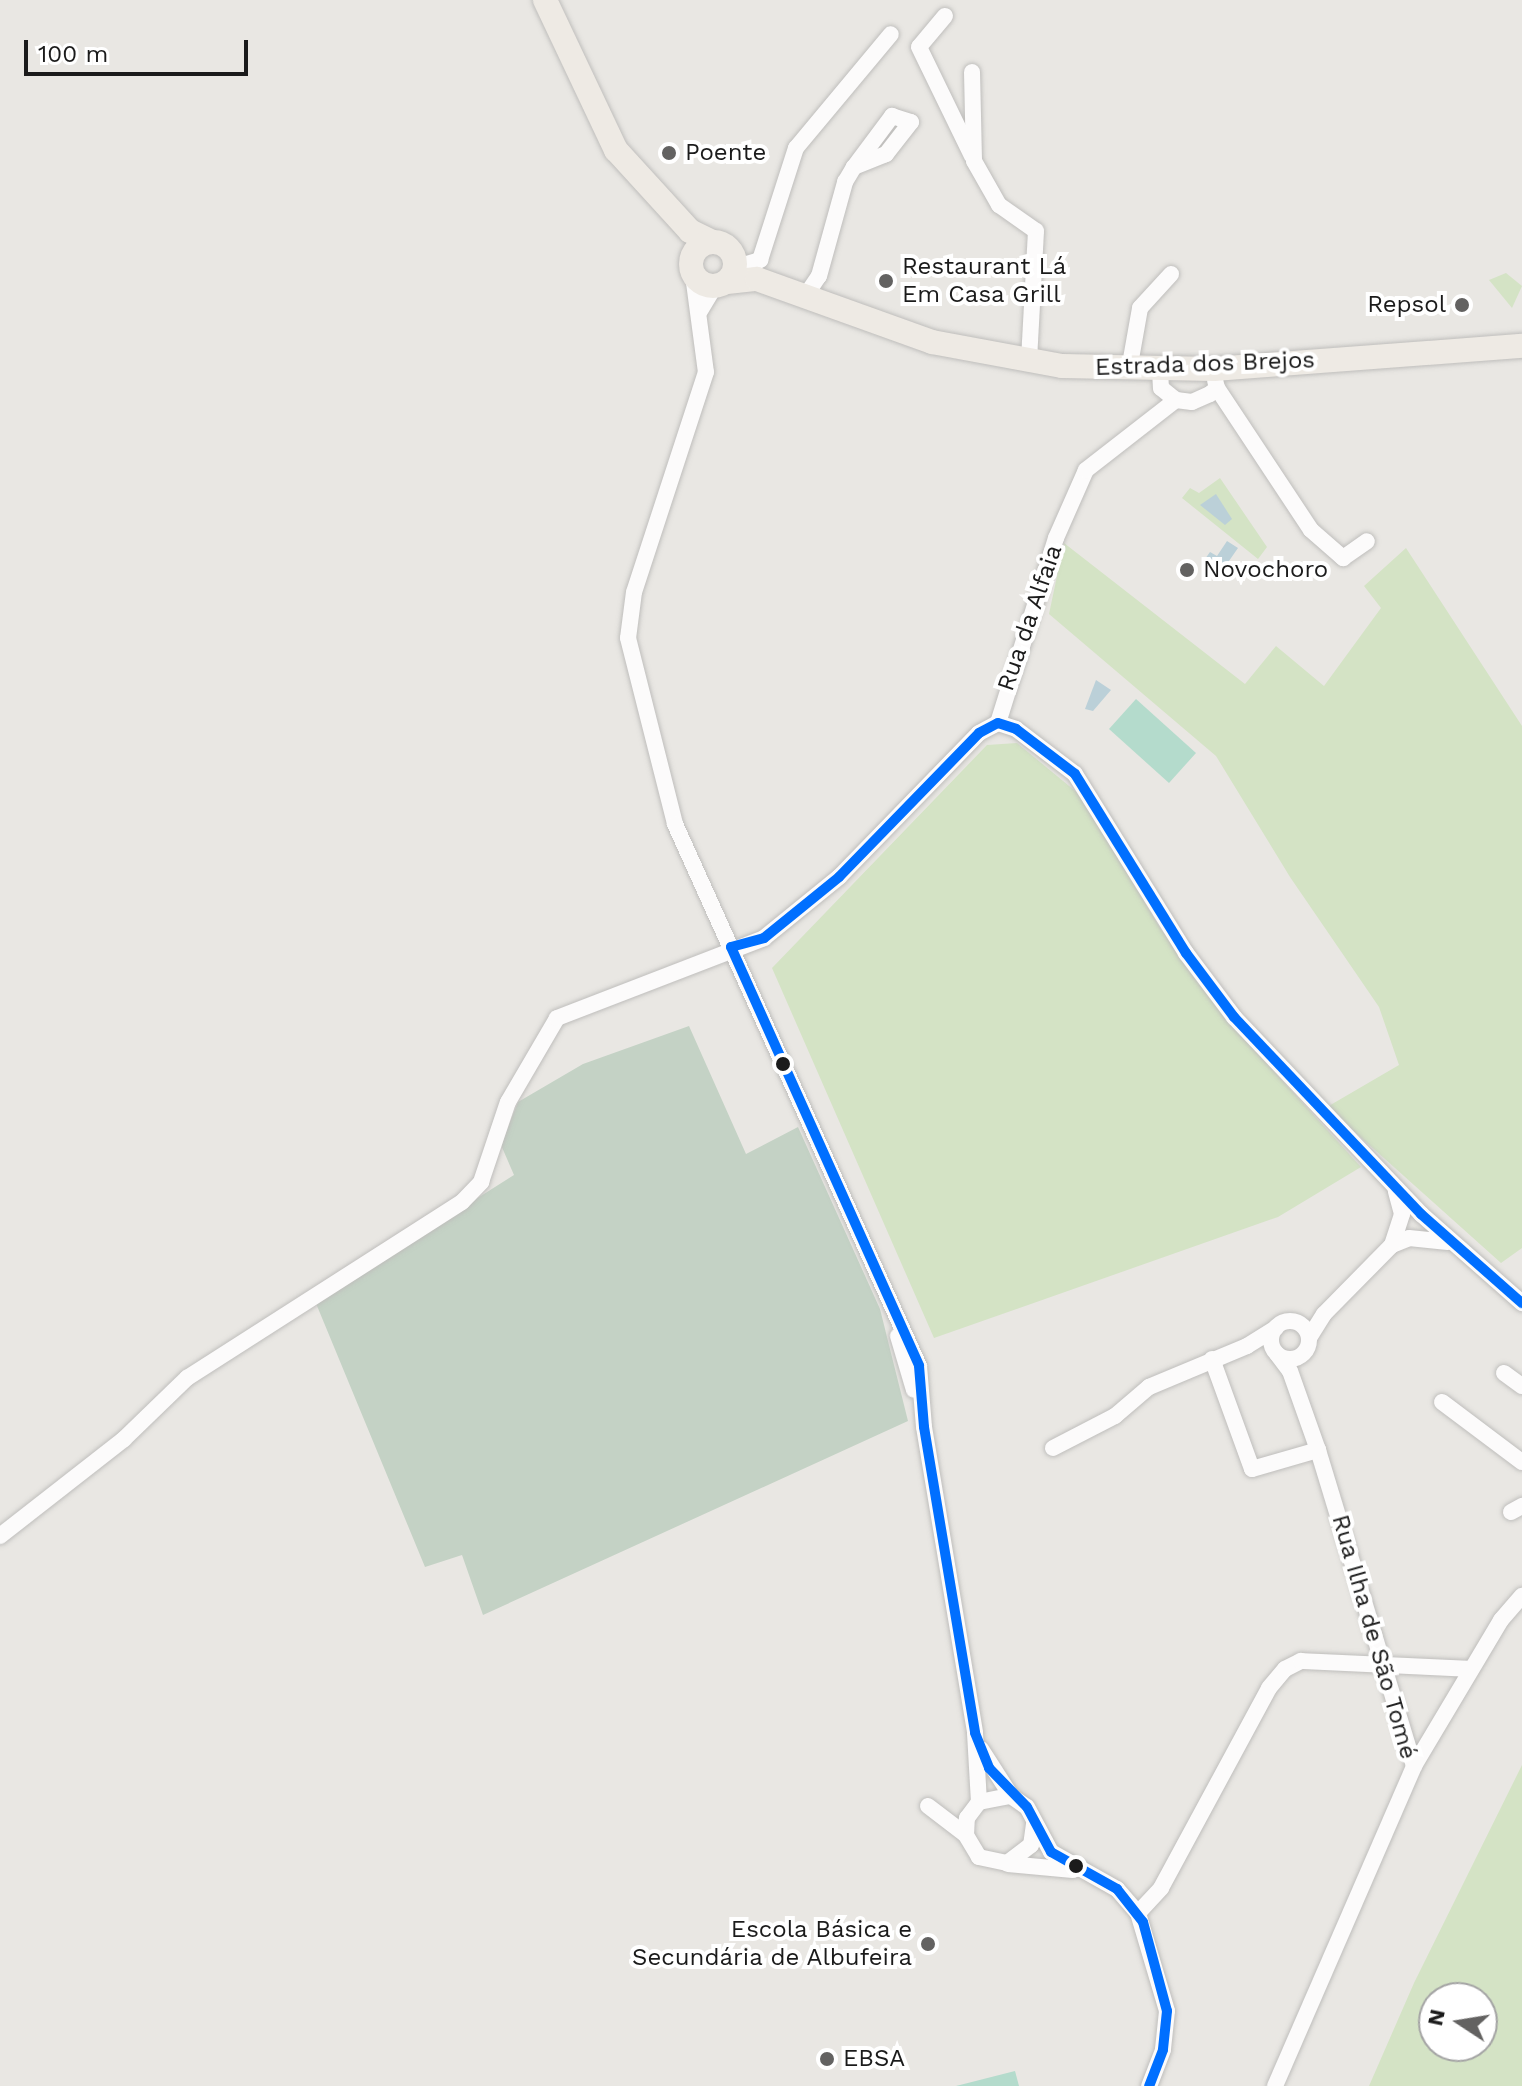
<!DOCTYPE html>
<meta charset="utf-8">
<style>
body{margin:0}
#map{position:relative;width:1522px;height:2086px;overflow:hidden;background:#e9e7e3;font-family:"Work Sans",sans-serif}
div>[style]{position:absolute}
.grass>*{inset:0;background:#d4e3c5}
.cemetery>*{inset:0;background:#c4d2c5}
.pitch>*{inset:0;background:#b4dbcc}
.water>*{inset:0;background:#bbd0d8}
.roads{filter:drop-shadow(0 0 2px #bfbebc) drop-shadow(0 0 2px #bfbebc)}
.street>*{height:16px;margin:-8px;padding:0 8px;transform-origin:8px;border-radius:8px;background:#fcfbfb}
.street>.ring{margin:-8px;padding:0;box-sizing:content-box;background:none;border:16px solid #fcfbfb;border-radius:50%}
.primary>*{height:24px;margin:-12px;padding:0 12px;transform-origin:12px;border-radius:12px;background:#eeeae4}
.primary>.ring{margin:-12px;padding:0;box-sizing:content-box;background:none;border:24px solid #eeeae4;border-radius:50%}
.bus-1>*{height:10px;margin:-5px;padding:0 5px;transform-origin:5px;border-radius:5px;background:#006fff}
.dots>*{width:22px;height:22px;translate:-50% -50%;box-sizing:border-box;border:4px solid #fff;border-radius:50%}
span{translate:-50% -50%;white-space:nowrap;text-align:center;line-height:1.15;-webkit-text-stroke:8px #fff;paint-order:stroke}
.poi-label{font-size:24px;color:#1b1b1b}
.left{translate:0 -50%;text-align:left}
.right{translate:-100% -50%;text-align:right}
.street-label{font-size:24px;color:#1b1b1b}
.north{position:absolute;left:1418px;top:1982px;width:80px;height:80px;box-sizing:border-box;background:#fff;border:2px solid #a4a4a4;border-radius:50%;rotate:282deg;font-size:22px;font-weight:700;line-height:32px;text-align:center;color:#1b1b1b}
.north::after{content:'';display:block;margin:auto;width:28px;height:36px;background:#636261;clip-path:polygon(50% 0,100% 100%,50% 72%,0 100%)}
.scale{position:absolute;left:24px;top:40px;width:224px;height:36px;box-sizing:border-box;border:4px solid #1b1b1b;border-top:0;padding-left:10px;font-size:24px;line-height:28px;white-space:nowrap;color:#1b1b1b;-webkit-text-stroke:6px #fff;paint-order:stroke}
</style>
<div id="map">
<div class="grass">
<i style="clip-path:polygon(1506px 273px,1522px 286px,1512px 308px,1489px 280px)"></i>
<i style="clip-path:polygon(1220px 478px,1267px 547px,1258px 559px,1182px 498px,1190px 488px,1199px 493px)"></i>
<i style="clip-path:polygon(1064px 543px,1245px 684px,1276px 646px,1324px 686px,1381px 608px,1364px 586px,1406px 548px,1522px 726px,1522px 1248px,1501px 1263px,1327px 1107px,1399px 1065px,1379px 1007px,1290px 877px,1216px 756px,1049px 614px)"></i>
<i style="clip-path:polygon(1017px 743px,1080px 795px,1160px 928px,1224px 1017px,1361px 1167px,1278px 1217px,934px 1338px,772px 968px,987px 745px)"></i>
<i style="clip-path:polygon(evenodd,1522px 1765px,1522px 2086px,1369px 2086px,1414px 1983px,1522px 1765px,1434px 1998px,1482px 1998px,1482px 2046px,1434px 2046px,1434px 1998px)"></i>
</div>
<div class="cemetery">
<i style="clip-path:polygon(689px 1026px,746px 1154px,798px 1127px,880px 1309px,908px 1421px,483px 1615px,462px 1555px,425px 1567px,315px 1301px,514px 1175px,501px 1145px,518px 1102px,583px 1064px)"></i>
</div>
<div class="pitch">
<i style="clip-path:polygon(1136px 699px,1196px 753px,1169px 783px,1109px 729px)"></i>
<i style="clip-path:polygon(1015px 2071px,1019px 2086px,956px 2086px)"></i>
</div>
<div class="water">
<i style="clip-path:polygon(1216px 494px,1232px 519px,1225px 525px,1200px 505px)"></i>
<i style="clip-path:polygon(1227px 541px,1238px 548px,1222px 571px,1205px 559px,1210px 552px,1217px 556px)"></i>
<i style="clip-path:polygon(1096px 680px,1111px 690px,1093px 711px,1085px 709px)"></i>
</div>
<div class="roads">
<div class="street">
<i style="left:945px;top:16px;width:40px;rotate:130deg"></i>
<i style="left:919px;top:47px;width:121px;rotate:64.1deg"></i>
<i style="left:972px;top:72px;width:89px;rotate:88.7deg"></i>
<i style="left:974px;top:161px;width:51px;rotate:60.4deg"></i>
<i style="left:999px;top:205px;width:45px;rotate:35.1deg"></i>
<i style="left:1036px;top:231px;width:130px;rotate:93.1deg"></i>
<i style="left:747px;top:264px;width:14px;rotate:-17deg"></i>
<i style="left:760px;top:260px;width:118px;rotate:-72.2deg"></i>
<i style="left:796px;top:148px;width:148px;rotate:-50.2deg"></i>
<i style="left:693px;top:275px;width:98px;rotate:82.4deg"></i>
<i style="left:706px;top:372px;width:231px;rotate:108.1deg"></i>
<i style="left:634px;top:592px;width:46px;rotate:97.4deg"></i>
<i style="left:628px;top:638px;width:192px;rotate:75.8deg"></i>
<i style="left:675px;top:824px;width:594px;rotate:65.76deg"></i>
<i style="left:919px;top:1366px;width:61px;rotate:85.3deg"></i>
<i style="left:924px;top:1427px;width:310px;rotate:80.5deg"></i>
<i style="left:975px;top:1733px;width:69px;rotate:86.7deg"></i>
<i style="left:804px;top:298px;width:27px;rotate:-56deg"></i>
<i style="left:819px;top:276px;width:98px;rotate:-74.5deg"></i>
<i style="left:845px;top:182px;width:17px;rotate:-59deg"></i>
<i style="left:854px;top:167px;width:64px;rotate:-53.3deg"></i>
<i style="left:892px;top:116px;width:20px;rotate:18deg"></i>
<i style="left:911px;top:122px;width:41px;rotate:128deg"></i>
<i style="left:886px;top:154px;width:35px;rotate:158deg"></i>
<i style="left:700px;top:311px;width:29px;rotate:-59deg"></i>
<i style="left:1129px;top:370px;width:63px;rotate:-79.9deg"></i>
<i style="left:1140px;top:308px;width:46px;rotate:-47.6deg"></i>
<i style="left:1160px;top:370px;width:18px;rotate:87deg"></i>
<i style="left:1161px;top:388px;width:19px;rotate:39deg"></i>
<i style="left:1176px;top:400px;width:16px;rotate:7deg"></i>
<i style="left:1192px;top:402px;width:20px;rotate:-24deg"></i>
<i style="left:1210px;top:394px;width:9px;rotate:-41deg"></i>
<i style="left:1217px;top:388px;width:8px;rotate:-104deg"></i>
<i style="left:1217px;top:388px;width:170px;rotate:56.5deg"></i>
<i style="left:1311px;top:530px;width:43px;rotate:41.2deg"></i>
<i style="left:1343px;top:558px;width:29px;rotate:-35deg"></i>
<i style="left:998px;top:723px;width:19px;rotate:18deg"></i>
<i style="left:1016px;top:729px;width:74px;rotate:37.3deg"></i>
<i style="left:1075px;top:774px;width:211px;rotate:58.2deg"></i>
<i style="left:1186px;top:953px;width:80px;rotate:53.1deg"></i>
<i style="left:1234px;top:1017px;width:272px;rotate:46.5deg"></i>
<i style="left:1421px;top:1214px;width:135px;rotate:41.4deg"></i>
<i style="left:998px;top:723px;width:194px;rotate:-72.6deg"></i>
<i style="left:1056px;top:538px;width:74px;rotate:-66.2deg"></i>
<i style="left:1086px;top:470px;width:114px;rotate:-37.9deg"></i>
<i style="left:1392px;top:1245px;width:18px;rotate:-22deg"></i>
<i style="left:1409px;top:1238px;width:39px;rotate:6deg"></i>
<i class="ring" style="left:1271px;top:1321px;width:22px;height:22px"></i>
<i style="left:898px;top:1336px;width:56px;rotate:73.5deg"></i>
<i style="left:1309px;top:1338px;width:28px;rotate:-58deg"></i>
<i style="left:1324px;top:1314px;width:97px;rotate:-45.4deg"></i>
<i style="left:1392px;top:1245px;width:33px;rotate:-72deg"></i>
<i style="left:1402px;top:1214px;width:24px;rotate:-105deg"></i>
<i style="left:1277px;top:1354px;width:21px;rotate:53deg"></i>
<i style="left:1290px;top:1371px;width:84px;rotate:70.5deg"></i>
<i style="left:1318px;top:1450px;width:330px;rotate:73.1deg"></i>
<i style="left:1212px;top:1359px;width:117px;rotate:70deg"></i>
<i style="left:1252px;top:1469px;width:69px;rotate:-16.1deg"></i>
<i style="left:1504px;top:1373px;width:22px;rotate:36deg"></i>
<i style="left:1442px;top:1402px;width:100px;rotate:36.9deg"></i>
<i style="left:1053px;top:1448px;width:70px;rotate:-27.3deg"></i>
<i style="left:1115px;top:1416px;width:45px;rotate:-40.5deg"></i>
<i style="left:1149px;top:1387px;width:106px;rotate:-22.7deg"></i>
<i style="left:1247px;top:1346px;width:34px;rotate:-32deg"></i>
<i style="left:1511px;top:1512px;width:13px;rotate:-29deg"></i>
<i style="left:0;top:1536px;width:157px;rotate:-38deg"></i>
<i style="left:124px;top:1439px;width:88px;rotate:-44.1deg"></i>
<i style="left:187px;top:1378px;width:326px;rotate:-32.6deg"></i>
<i style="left:462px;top:1202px;width:28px;rotate:-46deg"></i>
<i style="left:481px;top:1182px;width:84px;rotate:-71.4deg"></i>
<i style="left:508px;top:1102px;width:97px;rotate:-59.7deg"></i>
<i style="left:557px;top:1018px;width:222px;rotate:-21.1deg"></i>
<i style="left:764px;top:938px;width:97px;rotate:-39.1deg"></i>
<i style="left:839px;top:877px;width:201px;rotate:-45.8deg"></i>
<i style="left:979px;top:733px;width:21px;rotate:-28deg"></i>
<i style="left:981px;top:1749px;width:56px;rotate:57.4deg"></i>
<i style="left:928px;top:1806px;width:48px;rotate:37.3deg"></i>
<i style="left:1034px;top:1824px;width:21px;rotate:98deg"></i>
<i style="left:1031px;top:1845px;width:30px;rotate:143deg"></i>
<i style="left:1007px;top:1863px;width:29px;rotate:-168deg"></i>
<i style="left:979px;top:1857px;width:26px;rotate:-121deg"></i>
<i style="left:966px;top:1835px;width:17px;rotate:-87deg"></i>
<i style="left:967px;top:1818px;width:20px;rotate:-53deg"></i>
<i style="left:979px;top:1802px;width:33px;rotate:-11deg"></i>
<i style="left:1011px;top:1796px;width:19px;rotate:35deg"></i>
<i style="left:1027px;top:1807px;width:51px;rotate:61.9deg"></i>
<i style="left:1051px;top:1852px;width:76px;rotate:29.3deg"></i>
<i style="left:1117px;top:1889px;width:32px;rotate:49deg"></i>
<i style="left:1138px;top:1913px;width:102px;rotate:73.5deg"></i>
<i style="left:1167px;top:2011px;width:39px;rotate:96deg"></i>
<i style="left:1163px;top:2050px;width:39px;rotate:111deg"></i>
<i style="left:1008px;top:1864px;width:65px;rotate:5.3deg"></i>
<i style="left:1138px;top:1913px;width:34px;rotate:-47deg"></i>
<i style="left:1161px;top:1888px;width:227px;rotate:-61.6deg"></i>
<i style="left:1269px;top:1688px;width:25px;rotate:-50deg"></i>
<i style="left:1285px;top:1669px;width:18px;rotate:-27deg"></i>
<i style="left:1301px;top:1661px;width:169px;rotate:2.7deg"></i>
<i style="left:1275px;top:2086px;width:349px;rotate:-66.5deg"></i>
<i style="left:1414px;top:1766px;width:170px;rotate:-59.2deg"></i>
<i style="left:1501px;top:1620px;width:32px;rotate:-49deg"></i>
</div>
<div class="primary">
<i style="left:545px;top:0;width:166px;rotate:64.7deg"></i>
<i style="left:616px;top:150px;width:110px;rotate:47.6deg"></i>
<i style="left:690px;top:231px;width:25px;rotate:26deg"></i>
<i class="ring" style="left:691px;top:242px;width:20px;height:20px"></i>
<i style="left:727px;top:282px;width:30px;rotate:-6deg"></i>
<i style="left:757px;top:279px;width:186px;rotate:19.8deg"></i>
<i style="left:932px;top:342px;width:132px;rotate:10.5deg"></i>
<i style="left:1062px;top:366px;width:152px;rotate:1.1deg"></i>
<i style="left:1214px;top:369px;width:309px;rotate:-4.3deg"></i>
</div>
</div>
<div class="bus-1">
<i style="left:998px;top:723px;width:19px;rotate:18deg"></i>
<i style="left:1016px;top:729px;width:74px;rotate:37.3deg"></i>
<i style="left:1075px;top:774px;width:211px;rotate:58.2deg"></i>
<i style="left:1186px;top:953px;width:80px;rotate:53.1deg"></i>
<i style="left:1234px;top:1017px;width:272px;rotate:46.5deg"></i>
<i style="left:1421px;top:1214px;width:135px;rotate:41.4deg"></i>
<i style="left:731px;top:947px;width:459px;rotate:65.8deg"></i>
<i style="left:919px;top:1366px;width:61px;rotate:85.3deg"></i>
<i style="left:924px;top:1427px;width:310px;rotate:80.5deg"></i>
<i style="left:975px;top:1733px;width:38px;rotate:68deg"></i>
<i style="left:989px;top:1768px;width:54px;rotate:45.7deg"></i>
<i style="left:1027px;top:1807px;width:51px;rotate:61.9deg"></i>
<i style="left:1051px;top:1852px;width:76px;rotate:29.3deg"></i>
<i style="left:1117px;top:1889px;width:42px;rotate:51.8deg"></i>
<i style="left:1143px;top:1922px;width:92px;rotate:74.9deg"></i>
<i style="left:1167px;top:2011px;width:39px;rotate:96deg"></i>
<i style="left:1163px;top:2050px;width:39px;rotate:111deg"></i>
<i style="left:731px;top:947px;width:34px;rotate:-15deg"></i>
<i style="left:764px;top:938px;width:97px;rotate:-39.1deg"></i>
<i style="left:839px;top:877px;width:201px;rotate:-45.8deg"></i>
<i style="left:979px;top:733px;width:21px;rotate:-28deg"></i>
</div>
<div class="dots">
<i style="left:669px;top:153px;background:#636261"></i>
<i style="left:886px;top:281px;background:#636261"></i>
<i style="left:1462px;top:305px;background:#636261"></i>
<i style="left:1187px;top:570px;background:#636261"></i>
<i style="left:783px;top:1064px;background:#1b1b1b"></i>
<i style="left:1076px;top:1866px;background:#1b1b1b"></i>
<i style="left:928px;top:1944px;background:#636261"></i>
<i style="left:827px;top:2059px;background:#636261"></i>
</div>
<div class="poi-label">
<span class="left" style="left:685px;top:153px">Poente</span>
<span class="left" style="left:902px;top:281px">Restaurant Lá<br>Em Casa Grill</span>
<span class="right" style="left:1446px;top:305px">Repsol</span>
<span class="left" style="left:1203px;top:570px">Novochoro</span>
<span class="right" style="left:912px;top:1944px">Escola Básica e<br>Secundária de Albufeira</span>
<span class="left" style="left:843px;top:2059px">EBSA</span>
</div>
<div class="street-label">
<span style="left:1205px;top:364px;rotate:-2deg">Estrada dos Brejos</span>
<span style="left:1030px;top:618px;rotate:-71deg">Rua da Alfaia</span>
<span style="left:1374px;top:1637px;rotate:74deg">Rua Ilha de São Tomé</span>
</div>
<div class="north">N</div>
<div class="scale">100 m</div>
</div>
